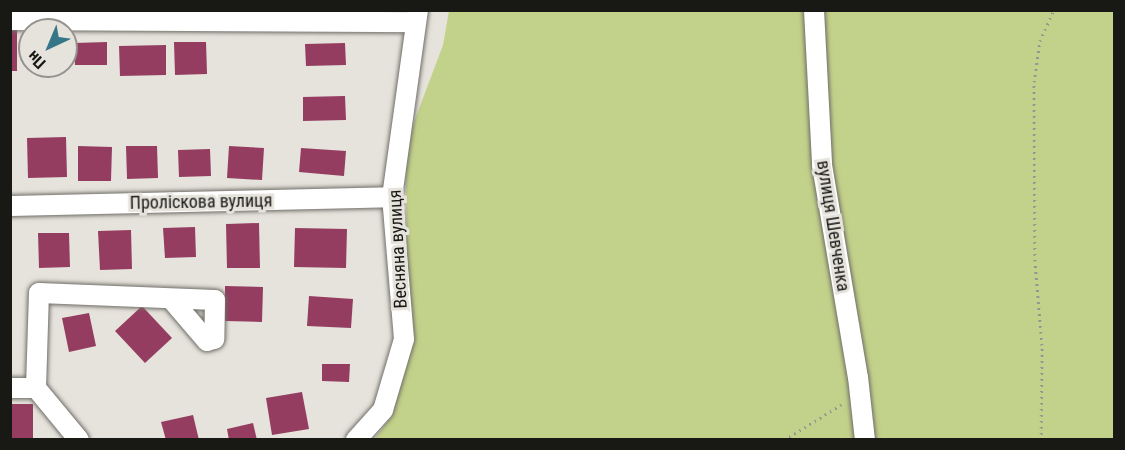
<!DOCTYPE html>
<meta charset="utf-8">
<style>
body{margin:0}
#map{position:relative;width:1125px;height:450px;overflow:hidden;background:#e6e3dc;font-family:"Roboto Condensed",sans-serif}
div>[style]{position:absolute}
.green>*{inset:0;background:#c3d28a}
.building>*{inset:0;background:#953d60}
.path>*{height:3px;margin-top:-1.5px;transform-origin:0;background:repeating-linear-gradient(90deg,#979590 0 1.5px,transparent 0 6px)}
.roads{filter:drop-shadow(0 0 2px #706e68) drop-shadow(0 0 2px #706e68)}
.minor>*{height:20px;margin:-10px;padding:0 10px;transform-origin:10px;border-radius:10px;background:#fff}
span{translate:-50% -50%;white-space:nowrap;text-align:center;line-height:1.15;-webkit-text-stroke:6px #e6e3dc;paint-order:stroke}
.street-label{font-size:18px;color:#181815}
.frame{position:absolute;inset:0;border:12px solid #181815;pointer-events:none}
.north{position:absolute;left:18px;top:18px;width:60px;height:60px;box-sizing:border-box;background:#e6e3dc;border:2px solid #94928c;border-radius:50%;rotate:224deg;font-size:16px;font-weight:700;line-height:24px;text-align:center;color:#181815}
.north::after{content:'';display:block;margin:auto;width:21px;height:27px;background:#357789;clip-path:polygon(50% 0,100% 100%,50% 72%,0 100%)}
</style>
<div id="map">
<div class="green">
<i style="clip-path:polygon(449px 11px,1114px 11px,1114px 439px,374px 440px,393px 414px,409px 343px,405px 146px,443px 45px)"></i>
</div>
<div class="building">
<i style="clip-path:polygon(10px 30px,17px 30px,17px 71px,10px 71px)"></i>
<i style="clip-path:polygon(27px 42px,30px 42px,30px 66px,53px 66px,53px 69px,27px 69px)"></i>
<i style="clip-path:polygon(107px 42px,107px 65px,75px 65px,74px 43px)"></i>
<i style="clip-path:polygon(174px 42px,206px 42px,207px 74px,175px 75px)"></i>
<i style="clip-path:polygon(345px 43px,346px 65px,306px 66px,305px 44px)"></i>
<i style="clip-path:polygon(166px 45px,166px 75px,120px 76px,119px 46px)"></i>
<i style="clip-path:polygon(345px 96px,346px 120px,303px 121px,303px 97px)"></i>
<i style="clip-path:polygon(66px 137px,67px 177px,28px 178px,27px 138px)"></i>
<i style="clip-path:polygon(78px 146px,112px 147px,111px 181px,78px 181px)"></i>
<i style="clip-path:polygon(126px 146px,157px 146px,158px 178px,127px 179px)"></i>
<i style="clip-path:polygon(229px 146px,264px 148px,262px 180px,227px 178px)"></i>
<i style="clip-path:polygon(301px 148px,346px 151px,344px 176px,299px 172px)"></i>
<i style="clip-path:polygon(210px 149px,211px 176px,179px 177px,178px 150px)"></i>
<i style="clip-path:polygon(259px 223px,260px 268px,227px 268px,226px 224px)"></i>
<i style="clip-path:polygon(195px 227px,196px 257px,165px 258px,163px 228px)"></i>
<i style="clip-path:polygon(295px 228px,347px 229px,346px 268px,294px 267px)"></i>
<i style="clip-path:polygon(131px 230px,132px 269px,100px 270px,98px 231px)"></i>
<i style="clip-path:polygon(38px 233px,69px 233px,70px 267px,39px 268px)"></i>
<i style="clip-path:polygon(225px 286px,263px 287px,262px 322px,225px 321px)"></i>
<i style="clip-path:polygon(309px 296px,353px 299px,351px 328px,307px 326px)"></i>
<i style="clip-path:polygon(142px 306px,172px 338px,145px 363px,115px 331px)"></i>
<i style="clip-path:polygon(89px 313px,96px 346px,69px 352px,62px 318px)"></i>
<i style="clip-path:polygon(322px 364px,350px 364px,349px 382px,322px 381px)"></i>
<i style="clip-path:polygon(302px 392px,309px 429px,272px 435px,266px 398px)"></i>
<i style="clip-path:polygon(10px 404px,33px 404px,33px 440px,10px 440px)"></i>
<i style="clip-path:polygon(193px 415px,199px 440px,166px 440px,161px 422px)"></i>
<i style="clip-path:polygon(253px 423px,257px 440px,229px 440px,227px 429px)"></i>
</div>
<div class="path">
<i style="left:784px;top:440px;width:70px;rotate:-31.7deg"></i>
<i style="left:1041px;top:440px;width:95px;rotate:-89.4deg"></i>
<i style="left:1042px;top:345px;width:84px;rotate:-94.8deg"></i>
<i style="left:1035px;top:261px;width:179px;rotate:-90.3deg"></i>
<i style="left:1034px;top:82px;width:41px;rotate:-81.7deg"></i>
<i style="left:1040px;top:41px;width:34px;rotate:-66deg"></i>
</div>
<div class="roads">
<div class="minor">
<i style="left:814px;top:10px;width:155px;rotate:87deg"></i>
<i style="left:822px;top:165px;width:215px;rotate:80.4deg"></i>
<i style="left:858px;top:377px;width:63px;rotate:83.7deg"></i>
<i style="left:10px;top:20px;width:405px;rotate:0.3deg"></i>
<i style="left:10px;top:206px;width:382px;rotate:-1.3deg"></i>
<i style="left:10px;top:388px;width:26px"></i>
<i style="left:36px;top:388px;width:67px;rotate:50.4deg"></i>
<i style="left:36px;top:388px;width:95px;rotate:-88.2deg"></i>
<i style="left:39px;top:293px;width:176px;rotate:2.3deg"></i>
<i style="left:215px;top:300px;width:39px;rotate:91deg"></i>
<i style="left:214px;top:339px;width:7px;rotate:164deg"></i>
<i style="left:207px;top:341px;width:54px;rotate:-130.5deg"></i>
<i style="left:356px;top:440px;width:40px;rotate:-48deg"></i>
<i style="left:383px;top:410px;width:74px;rotate:-73.5deg"></i>
<i style="left:404px;top:339px;width:143px;rotate:-94.8deg"></i>
<i style="left:392px;top:197px;width:189px;rotate:-82.1deg"></i>
</div>
</div>
<div class="street-label">
<span style="left:201px;top:202px;rotate:-1deg">Проліскова вулиця</span>
<span style="left:833px;top:226px;rotate:81deg">вулиця Шевченка</span>
<span style="left:398px;top:249px;rotate:-93deg">Весняна вулиця</span>
</div>
<div class="frame"></div>
<div class="north">Пн</div>
</div>
